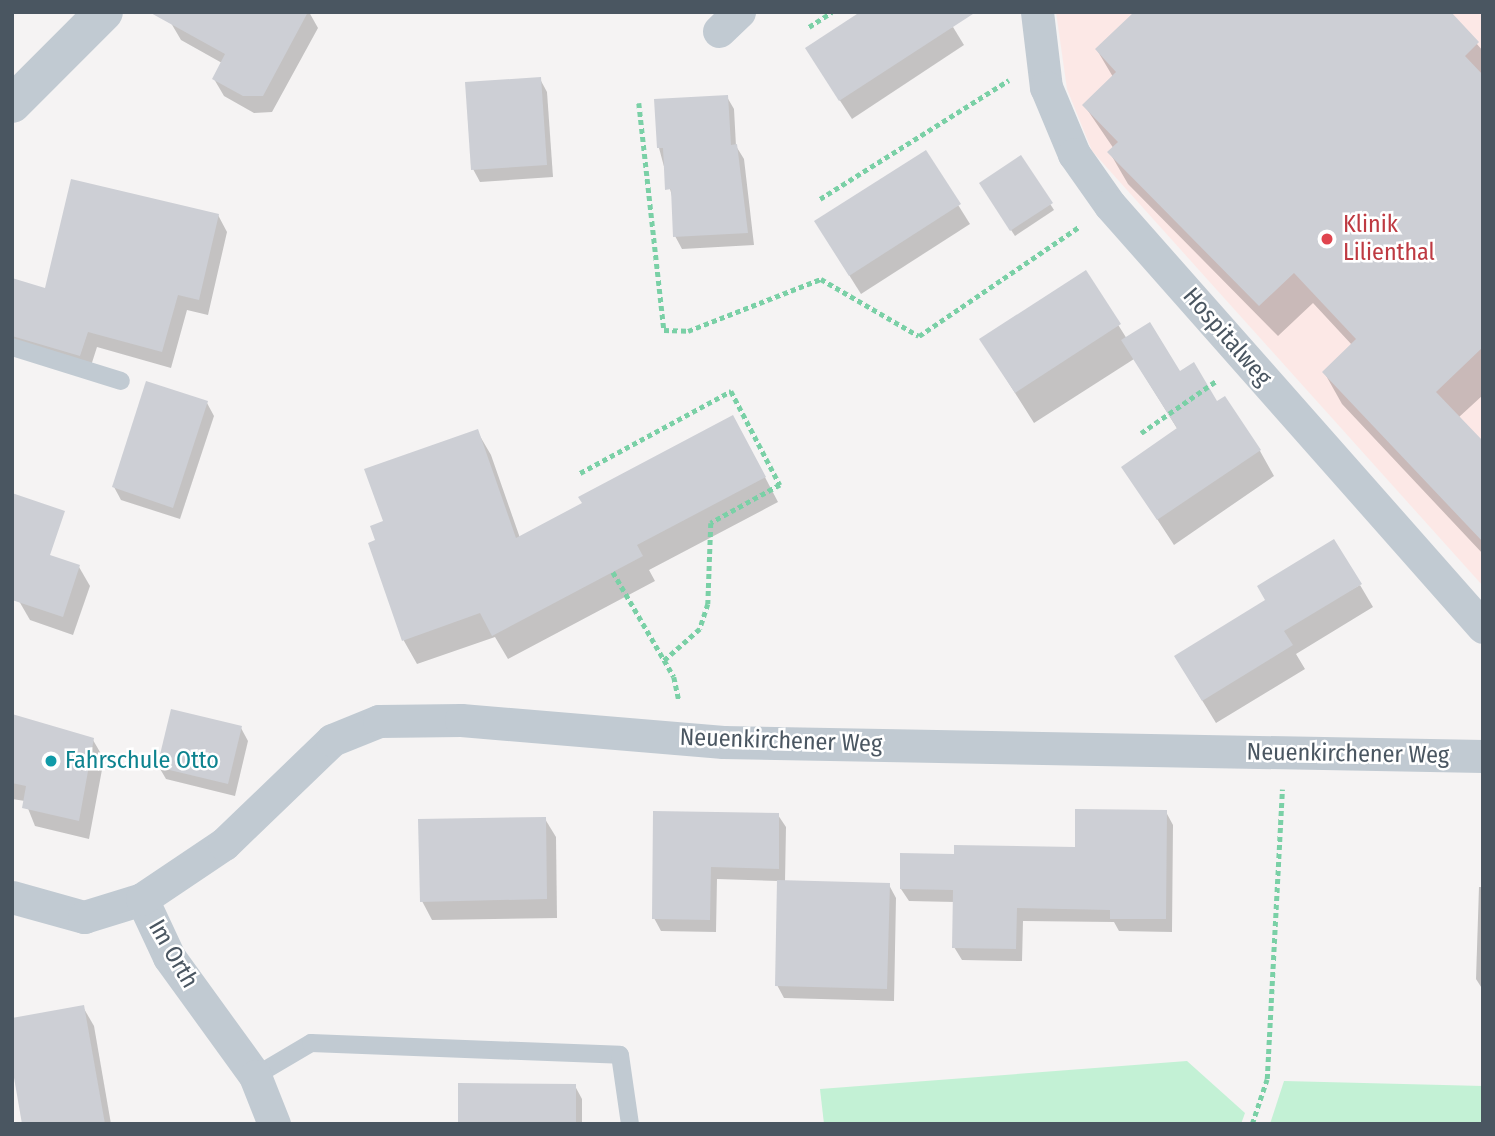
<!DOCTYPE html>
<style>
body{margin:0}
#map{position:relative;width:1495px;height:1136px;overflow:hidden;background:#f5f3f3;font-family:"Fira Sans Condensed",sans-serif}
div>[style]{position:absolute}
.medical>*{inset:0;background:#fce8e6}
.green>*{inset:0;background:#c3f1d5}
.shadow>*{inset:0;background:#0003}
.building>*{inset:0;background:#cdcfd5}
.path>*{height:4.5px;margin-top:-2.25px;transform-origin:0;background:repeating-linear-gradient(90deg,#7ad0a6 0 5px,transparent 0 8.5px)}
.service>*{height:18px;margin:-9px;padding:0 9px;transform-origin:9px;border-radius:9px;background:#c1cad2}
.minor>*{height:33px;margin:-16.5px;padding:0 16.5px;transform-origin:16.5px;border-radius:16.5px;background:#c1cad2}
.tertiary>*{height:38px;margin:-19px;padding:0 19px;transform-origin:19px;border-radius:19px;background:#c1cad2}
.dots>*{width:19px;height:19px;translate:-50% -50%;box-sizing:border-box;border:4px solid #fff;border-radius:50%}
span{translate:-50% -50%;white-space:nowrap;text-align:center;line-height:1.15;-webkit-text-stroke:5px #fff;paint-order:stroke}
.health-label{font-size:24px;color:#be3a42}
.left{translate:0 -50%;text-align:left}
.street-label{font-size:24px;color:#4a5661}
.culture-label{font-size:24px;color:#0d838f}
.frame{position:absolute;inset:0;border:14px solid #4a5661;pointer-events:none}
</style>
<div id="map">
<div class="medical">
<i style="clip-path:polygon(1056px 12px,1483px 12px,1483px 586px,1092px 151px,1067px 89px)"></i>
</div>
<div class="green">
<i style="clip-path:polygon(1187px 1061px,1245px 1113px,1241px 1124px,824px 1124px,820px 1089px)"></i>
<i style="clip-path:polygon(1284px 1081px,1483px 1086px,1483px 1124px,1270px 1124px)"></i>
</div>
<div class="shadow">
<i style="clip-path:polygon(177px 12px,309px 12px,318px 28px,272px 112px,254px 113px,224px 96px,214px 79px,222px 63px,181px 40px,171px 23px)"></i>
<i style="clip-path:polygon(1449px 12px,1483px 51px,1483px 395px,1458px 418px,1483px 444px,1483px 554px,1342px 404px,1324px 372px,1352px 345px,1313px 303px,1278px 336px,1128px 184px,1110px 153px,1114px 149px,1084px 105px,1113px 77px,1097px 50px)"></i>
<i style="clip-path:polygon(953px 27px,964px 45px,852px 119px,818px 67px)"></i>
<i style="clip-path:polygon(540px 79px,547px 92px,553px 177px,480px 182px,473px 169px)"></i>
<i style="clip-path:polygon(727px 97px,734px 109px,736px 146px,744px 159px,754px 245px,682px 249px,675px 236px,673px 200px,659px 148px)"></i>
<i style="clip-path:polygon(925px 152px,970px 224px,861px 294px,827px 240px)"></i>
<i style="clip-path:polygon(1021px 158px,1054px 210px,1015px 236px,984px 189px)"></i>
<i style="clip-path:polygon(218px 215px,227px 232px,208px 315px,187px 310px,171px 368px,97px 347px,89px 372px,12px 350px,12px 280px,47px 290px)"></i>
<i style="clip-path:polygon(1085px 272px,1127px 339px,1216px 404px,1260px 451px,1274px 476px,1174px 545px,1123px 467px,1178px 430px,1134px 359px,1034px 423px,981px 339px)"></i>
<i style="clip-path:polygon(207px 403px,214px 416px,180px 519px,121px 500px,114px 487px)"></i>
<i style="clip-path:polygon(477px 431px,491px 455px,520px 538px,584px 504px,746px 441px,778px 502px,649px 570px,655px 581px,508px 659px,495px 637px,417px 664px,404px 641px,370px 544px,378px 541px,385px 522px)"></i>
<i style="clip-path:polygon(79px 567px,90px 586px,73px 635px,30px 620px,19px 601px)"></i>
<i style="clip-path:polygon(1360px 585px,1373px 607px,1296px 654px,1305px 669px,1216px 723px,1189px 679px)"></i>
<i style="clip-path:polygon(12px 716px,93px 740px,104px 759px,89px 839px,35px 826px,25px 801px,12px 799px)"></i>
<i style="clip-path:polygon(241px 728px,248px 741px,235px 796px,166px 779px,159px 767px)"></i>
<i style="clip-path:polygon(1166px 812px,1173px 825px,1172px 932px,1119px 931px,1114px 922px,1023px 921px,1022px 961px,962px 960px,954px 947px,955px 902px,909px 901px,901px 889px,956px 856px,1077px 848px)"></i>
<i style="clip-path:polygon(655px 813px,778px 815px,786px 827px,785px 882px,889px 885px,896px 898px,894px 1001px,784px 998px,777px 985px,779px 881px,717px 879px,716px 932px,661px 931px,654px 918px)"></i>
<i style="clip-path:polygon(545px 819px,556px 837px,557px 918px,432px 920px,422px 901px)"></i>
<i style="clip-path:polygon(1479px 887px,1483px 887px,1483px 990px,1476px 979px)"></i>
<i style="clip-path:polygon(83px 1007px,94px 1026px,111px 1124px,24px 1124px)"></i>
<i style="clip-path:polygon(575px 1086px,582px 1099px,582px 1124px,460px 1124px)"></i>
</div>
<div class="building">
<i style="clip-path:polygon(149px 12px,308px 12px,263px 96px,243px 96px,212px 79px,225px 54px)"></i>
<i style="clip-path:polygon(860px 12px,976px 12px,839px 101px,805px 48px)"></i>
<i style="clip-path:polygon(1134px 12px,1451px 12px,1479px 42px,1465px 56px,1483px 75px,1483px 347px,1436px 392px,1483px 441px,1483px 542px,1322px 372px,1356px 339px,1294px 273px,1259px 306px,1107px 152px,1118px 142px,1082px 105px,1116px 72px,1095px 49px)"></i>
<i style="clip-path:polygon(541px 77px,547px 165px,471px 170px,465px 82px)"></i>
<i style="clip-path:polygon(728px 95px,731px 145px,737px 144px,748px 233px,673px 237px,671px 189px,665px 190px,663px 148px,657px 148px,654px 99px)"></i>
<i style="clip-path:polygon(926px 150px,961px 204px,849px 276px,814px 221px)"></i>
<i style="clip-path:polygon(1021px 155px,1053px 203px,1010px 231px,979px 183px)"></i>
<i style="clip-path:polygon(71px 179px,219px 214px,199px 300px,178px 295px,162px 352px,88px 332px,80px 356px,12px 336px,12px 278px,45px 288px)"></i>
<i style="clip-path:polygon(1086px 270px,1121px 324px,1015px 393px,979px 339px)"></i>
<i style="clip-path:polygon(1150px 322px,1180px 371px,1194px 362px,1217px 401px,1225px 396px,1261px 450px,1157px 520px,1121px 467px,1177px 428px,1121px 340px)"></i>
<i style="clip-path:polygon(146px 381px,208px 401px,173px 508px,112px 487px)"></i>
<i style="clip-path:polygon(733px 415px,766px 477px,637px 545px,643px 556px,492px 636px,480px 613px,402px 641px,368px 543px,375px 540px,370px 526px,383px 521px,364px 469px,478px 429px,516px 538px,582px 503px,578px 497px)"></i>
<i style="clip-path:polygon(12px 493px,65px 511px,50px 555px,80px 565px,63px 617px,12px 600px)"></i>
<i style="clip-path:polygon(1334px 539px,1362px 584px,1284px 631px,1293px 645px,1202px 701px,1174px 656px,1265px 600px,1257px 586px)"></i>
<i style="clip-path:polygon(171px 709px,242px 726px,228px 784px,157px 767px)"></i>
<i style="clip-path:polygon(12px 714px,94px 738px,79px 821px,22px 808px,26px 786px,12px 783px)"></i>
<i style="clip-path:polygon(1075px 809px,1167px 810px,1166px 919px,1110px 919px,1110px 910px,1017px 908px,1016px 949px,952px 948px,953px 890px,900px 889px,900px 853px,954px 854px,954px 845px,1075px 847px)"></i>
<i style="clip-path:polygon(653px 811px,779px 813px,779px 869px,711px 867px,710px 920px,652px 919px)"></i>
<i style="clip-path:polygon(546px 817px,547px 899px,420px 902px,418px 819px)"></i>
<i style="clip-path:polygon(777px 880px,890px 883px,887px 989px,775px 986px)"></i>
<i style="clip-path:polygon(84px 1005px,105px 1124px,22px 1124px,12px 1066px,12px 1018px)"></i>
<i style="clip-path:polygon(458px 1083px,576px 1084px,576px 1124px,458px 1124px)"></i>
</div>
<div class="path">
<i style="left:809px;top:27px;width:27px;rotate:-33deg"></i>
<i style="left:639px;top:103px;width:228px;rotate:83.7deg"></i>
<i style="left:664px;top:330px;width:24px;rotate:2deg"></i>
<i style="left:688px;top:331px;width:143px;rotate:-21.4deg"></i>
<i style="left:821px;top:279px;width:113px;rotate:30.2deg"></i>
<i style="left:919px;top:336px;width:194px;rotate:-34.3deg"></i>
<i style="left:820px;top:199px;width:223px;rotate:-32.2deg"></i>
<i style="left:1141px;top:433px;width:91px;rotate:-34.7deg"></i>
<i style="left:580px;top:473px;width:172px;rotate:-28.5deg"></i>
<i style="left:731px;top:391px;width:106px;rotate:62.5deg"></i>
<i style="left:780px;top:485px;width:79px;rotate:151.2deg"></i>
<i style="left:711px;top:523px;width:81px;rotate:92.1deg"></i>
<i style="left:708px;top:604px;width:26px;rotate:108deg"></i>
<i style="left:700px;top:629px;width:48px;rotate:138.4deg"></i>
<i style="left:613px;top:572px;width:121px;rotate:59.8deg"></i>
<i style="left:674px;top:677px;width:25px;rotate:78deg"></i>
<i style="left:1252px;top:1124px;width:47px;rotate:-71.6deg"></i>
<i style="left:1267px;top:1079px;width:290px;rotate:-87deg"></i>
</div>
<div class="service">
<i style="left:12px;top:347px;width:114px;rotate:17.3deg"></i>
<i style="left:255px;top:1076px;width:65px;rotate:-30.5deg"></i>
<i style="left:311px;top:1043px;width:309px;rotate:2.2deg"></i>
<i style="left:620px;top:1055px;width:70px;rotate:81.8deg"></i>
</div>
<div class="minor">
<i style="left:1037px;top:12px;width:76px;rotate:83.2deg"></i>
<i style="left:1046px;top:87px;width:73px;rotate:67.3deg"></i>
<i style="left:1074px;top:154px;width:62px;rotate:54.8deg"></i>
<i style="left:1110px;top:205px;width:563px;rotate:48.53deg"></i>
<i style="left:719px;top:31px;width:28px;rotate:-44deg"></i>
<i style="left:12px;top:897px;width:75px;rotate:15.5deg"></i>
<i style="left:84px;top:917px;width:61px;rotate:-17.2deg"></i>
<i style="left:142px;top:899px;width:64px;rotate:65deg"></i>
<i style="left:169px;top:957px;width:147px;rotate:54.1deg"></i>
<i style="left:255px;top:1076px;width:52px;rotate:68.4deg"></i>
<i style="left:142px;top:899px;width:99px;rotate:-33.9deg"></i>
<i style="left:224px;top:844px;width:150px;rotate:-43.9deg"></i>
<i style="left:332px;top:740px;width:51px;rotate:-22deg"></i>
<i style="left:379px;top:721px;width:82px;rotate:-0.7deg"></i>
<i style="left:461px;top:720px;width:263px;rotate:4.8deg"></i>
<i style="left:723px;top:742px;width:760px;rotate:1.06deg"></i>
</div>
<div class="tertiary">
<i style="left:12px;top:104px;width:130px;rotate:-45deg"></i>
</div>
<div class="dots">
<i style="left:1327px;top:239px;background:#e0444e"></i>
<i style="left:51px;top:761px;background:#0f9aa8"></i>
</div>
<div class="health-label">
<span class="left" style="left:1343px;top:239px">Klinik<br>Lilienthal</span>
</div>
<div class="street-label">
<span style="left:1227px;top:337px;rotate:49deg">Hospitalweg</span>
<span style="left:781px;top:741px;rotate:2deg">Neuenkirchener Weg</span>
<span style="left:1348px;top:754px;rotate:1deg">Neuenkirchener Weg</span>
<span style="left:173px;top:954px;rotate:60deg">Im Orth</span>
</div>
<div class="culture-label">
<span class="left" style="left:65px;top:761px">Fahrschule Otto</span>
</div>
<div class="frame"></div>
</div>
